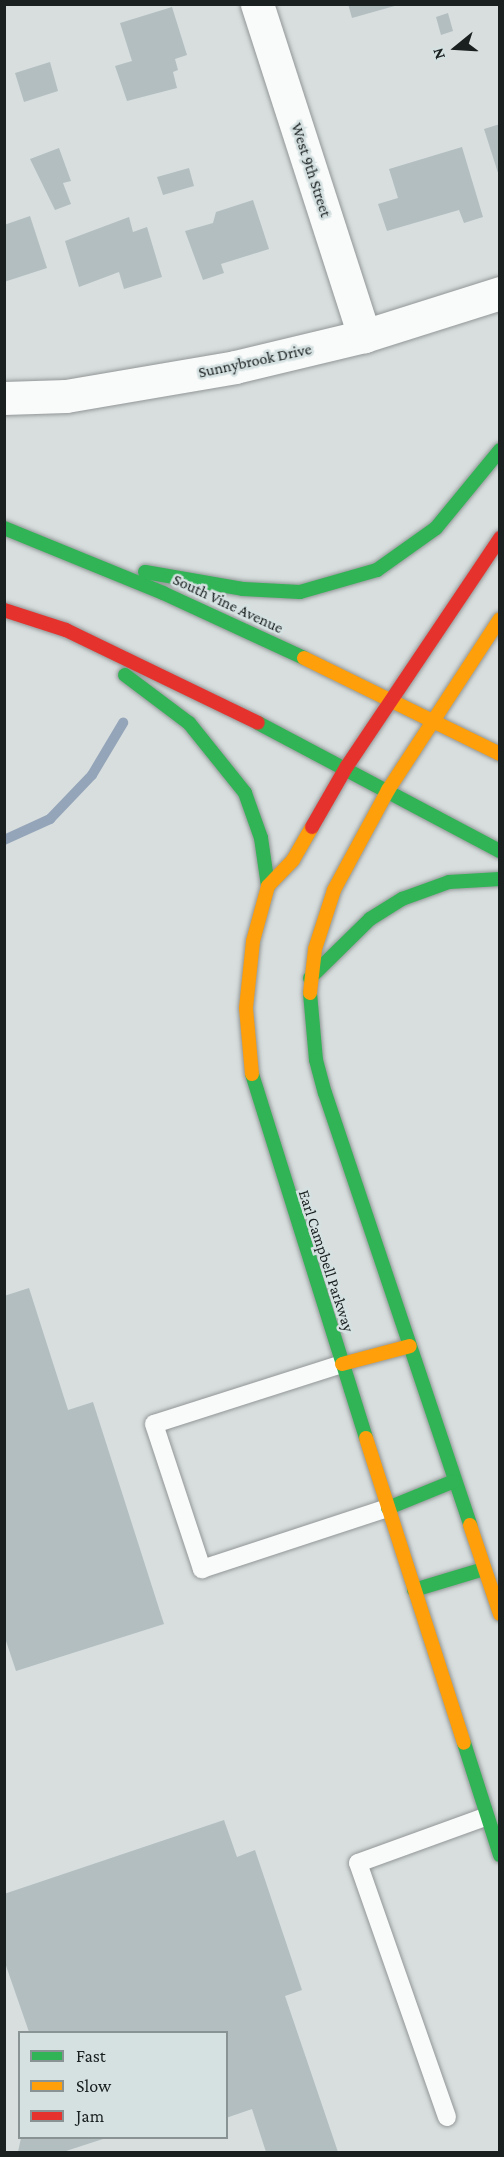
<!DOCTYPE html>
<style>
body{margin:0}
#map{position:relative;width:504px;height:2157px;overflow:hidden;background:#d8dede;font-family:"Crimson Pro",serif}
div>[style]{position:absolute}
.stream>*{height:10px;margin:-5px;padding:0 5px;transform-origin:5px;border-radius:5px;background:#95a5b9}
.building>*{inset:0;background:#b3bec0}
.roads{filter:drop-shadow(0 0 2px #929696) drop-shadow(0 0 2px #929696)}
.lane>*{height:18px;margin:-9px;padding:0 9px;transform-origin:9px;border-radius:9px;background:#f9fafa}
.street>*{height:33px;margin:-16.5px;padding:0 16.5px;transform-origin:16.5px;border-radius:16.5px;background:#f9fafa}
.fast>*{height:14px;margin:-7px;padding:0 7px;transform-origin:7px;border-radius:7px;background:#30b455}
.slow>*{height:14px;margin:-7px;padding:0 7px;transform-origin:7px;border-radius:7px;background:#ff9f0a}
.jam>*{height:14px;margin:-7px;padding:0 7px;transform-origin:7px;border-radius:7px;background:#e5322d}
span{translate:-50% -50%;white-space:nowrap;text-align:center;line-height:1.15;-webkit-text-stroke:5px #d5e1e1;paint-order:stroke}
.street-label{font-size:16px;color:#1a1f1f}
.frame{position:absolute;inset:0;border:6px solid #1a1f1f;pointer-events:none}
.legend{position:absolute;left:18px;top:2031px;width:210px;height:108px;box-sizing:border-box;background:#d5e1e1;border:2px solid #8a9393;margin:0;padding:8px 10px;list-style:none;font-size:18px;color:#1a1f1f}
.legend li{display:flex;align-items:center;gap:12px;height:30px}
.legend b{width:30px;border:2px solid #8a9393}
.north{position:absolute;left:426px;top:18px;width:60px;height:60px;-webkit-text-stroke:4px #d5e1e1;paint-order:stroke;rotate:252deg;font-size:16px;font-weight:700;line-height:24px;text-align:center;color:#1a1f1f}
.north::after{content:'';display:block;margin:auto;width:21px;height:27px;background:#1a1f1f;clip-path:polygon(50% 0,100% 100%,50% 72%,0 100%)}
</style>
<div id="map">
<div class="stream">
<i style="left:4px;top:840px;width:51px;rotate:-24.5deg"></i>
<i style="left:50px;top:819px;width:61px;rotate:-46.3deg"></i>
<i style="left:92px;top:775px;width:61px;rotate:-59.2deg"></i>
</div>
<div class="building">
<i style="clip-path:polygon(348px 4px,398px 4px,398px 5px,352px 18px)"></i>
<i style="clip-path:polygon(172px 7px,187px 55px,175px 59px,178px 70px,173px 72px,177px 88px,127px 101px,115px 66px,132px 61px,120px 23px)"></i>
<i style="clip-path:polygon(448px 13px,453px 31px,441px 35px,436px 17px)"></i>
<i style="clip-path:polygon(50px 62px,58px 91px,24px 102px,15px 73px)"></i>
<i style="clip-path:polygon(500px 124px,500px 176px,499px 176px,484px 129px)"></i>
<i style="clip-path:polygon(462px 147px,483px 217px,464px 223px,459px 210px,387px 231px,378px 204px,398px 198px,389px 169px)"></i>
<i style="clip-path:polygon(59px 148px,71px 181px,63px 183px,71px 204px,55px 210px,30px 159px)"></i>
<i style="clip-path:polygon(189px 168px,194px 186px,163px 195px,157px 177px)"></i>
<i style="clip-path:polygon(253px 200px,269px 249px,221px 264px,224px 273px,203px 280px,185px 231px,213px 223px,216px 212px)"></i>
<i style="clip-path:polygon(30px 216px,47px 268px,4px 282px,4px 225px)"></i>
<i style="clip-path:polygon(129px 217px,133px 232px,147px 227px,162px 277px,124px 289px,119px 272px,79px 287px,65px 241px)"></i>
<i style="clip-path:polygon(29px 1288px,68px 1410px,93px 1402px,164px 1624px,16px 1671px,4px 1635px,4px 1296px)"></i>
<i style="clip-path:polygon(224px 1820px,237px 1857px,255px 1850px,302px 1990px,285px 1996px,338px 2152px,266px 2152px,252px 2109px,226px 2118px,226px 2032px,29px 2032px,4px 1960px,4px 1894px)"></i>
<i style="clip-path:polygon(21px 2138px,106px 2138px,63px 2152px,18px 2152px)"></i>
</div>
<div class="roads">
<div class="lane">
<i style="left:342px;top:1364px;width:197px;rotate:162.3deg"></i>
<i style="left:154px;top:1424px;width:153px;rotate:71.7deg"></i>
<i style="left:202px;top:1569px;width:196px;rotate:-18.2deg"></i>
<i style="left:447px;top:2117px;width:269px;rotate:-109.3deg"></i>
<i style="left:358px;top:1863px;width:135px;rotate:-19.9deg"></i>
</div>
<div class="street">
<i style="left:257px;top:4px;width:349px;rotate:72.1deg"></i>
<i style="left:4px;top:398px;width:62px;rotate:-1.8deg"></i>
<i style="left:66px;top:396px;width:171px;rotate:-9.7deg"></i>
<i style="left:235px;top:367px;width:133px;rotate:-13.5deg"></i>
<i style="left:364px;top:336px;width:143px;rotate:-17.5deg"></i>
</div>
<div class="fast">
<i style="left:4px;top:528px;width:172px;rotate:22.2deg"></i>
<i style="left:163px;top:593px;width:155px;rotate:24.7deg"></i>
<i style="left:145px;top:572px;width:99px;rotate:9.8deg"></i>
<i style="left:243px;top:589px;width:57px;rotate:3deg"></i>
<i style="left:300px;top:592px;width:80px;rotate:-15.9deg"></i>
<i style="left:377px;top:570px;width:72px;rotate:-35.4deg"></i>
<i style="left:436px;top:528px;width:101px;rotate:-50.6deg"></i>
<i style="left:125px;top:675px;width:80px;rotate:36.9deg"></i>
<i style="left:189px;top:723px;width:90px;rotate:51.3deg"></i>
<i style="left:245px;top:793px;width:48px;rotate:70.4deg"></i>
<i style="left:261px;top:838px;width:49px;rotate:81.7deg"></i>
<i style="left:258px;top:723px;width:274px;rotate:27.9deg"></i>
<i style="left:310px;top:978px;width:84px;rotate:-44.5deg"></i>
<i style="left:370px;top:919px;width:38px;rotate:-32deg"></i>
<i style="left:402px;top:899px;width:50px;rotate:-19.9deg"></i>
<i style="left:449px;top:882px;width:51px;rotate:-3.4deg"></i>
<i style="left:310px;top:993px;width:67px;rotate:84.9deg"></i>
<i style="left:316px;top:1060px;width:34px;rotate:75deg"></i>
<i style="left:325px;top:1093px;width:456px;rotate:71.4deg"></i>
<i style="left:252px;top:1074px;width:381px;rotate:72.6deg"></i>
<i style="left:388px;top:1508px;width:71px;rotate:-22.2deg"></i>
<i style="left:414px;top:1590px;width:73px;rotate:-16.7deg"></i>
<i style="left:464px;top:1743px;width:118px;rotate:72.2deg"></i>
</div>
<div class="slow">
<i style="left:304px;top:658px;width:218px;rotate:26.1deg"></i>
<i style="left:310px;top:993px;width:44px;rotate:-83.5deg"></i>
<i style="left:315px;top:949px;width:62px;rotate:-72.1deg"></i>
<i style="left:334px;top:890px;width:114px;rotate:-61.6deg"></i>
<i style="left:388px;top:790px;width:204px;rotate:-56.8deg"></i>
<i style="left:252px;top:1074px;width:66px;rotate:-95.2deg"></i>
<i style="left:246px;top:1008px;width:67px;rotate:-84deg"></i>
<i style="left:253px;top:941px;width:57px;rotate:-74.7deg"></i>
<i style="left:268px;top:886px;width:36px;rotate:-46deg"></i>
<i style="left:293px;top:860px;width:38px;rotate:-60deg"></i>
<i style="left:342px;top:1364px;width:70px;rotate:-14.8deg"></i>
<i style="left:366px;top:1438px;width:320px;rotate:72.2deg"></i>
<i style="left:470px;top:1525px;width:94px;rotate:71.4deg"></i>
</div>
<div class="jam">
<i style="left:4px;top:610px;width:65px;rotate:17.9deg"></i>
<i style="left:66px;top:630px;width:213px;rotate:25.8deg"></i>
<i style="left:312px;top:827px;width:70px;rotate:-60.2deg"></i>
<i style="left:347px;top:766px;width:275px;rotate:-56.1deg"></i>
</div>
</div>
<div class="street-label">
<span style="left:311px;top:170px;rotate:72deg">West 9th Street</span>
<span style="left:255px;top:361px;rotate:-12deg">Sunnybrook Drive</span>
<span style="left:228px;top:604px;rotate:25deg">South Vine Avenue</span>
<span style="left:326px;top:1261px;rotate:72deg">Earl Campbell Parkway</span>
</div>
<div class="frame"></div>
<ul class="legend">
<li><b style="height:8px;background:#30b455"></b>Fast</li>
<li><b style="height:8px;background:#ff9f0a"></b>Slow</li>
<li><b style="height:8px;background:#e5322d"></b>Jam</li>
</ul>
<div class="north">N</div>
</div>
